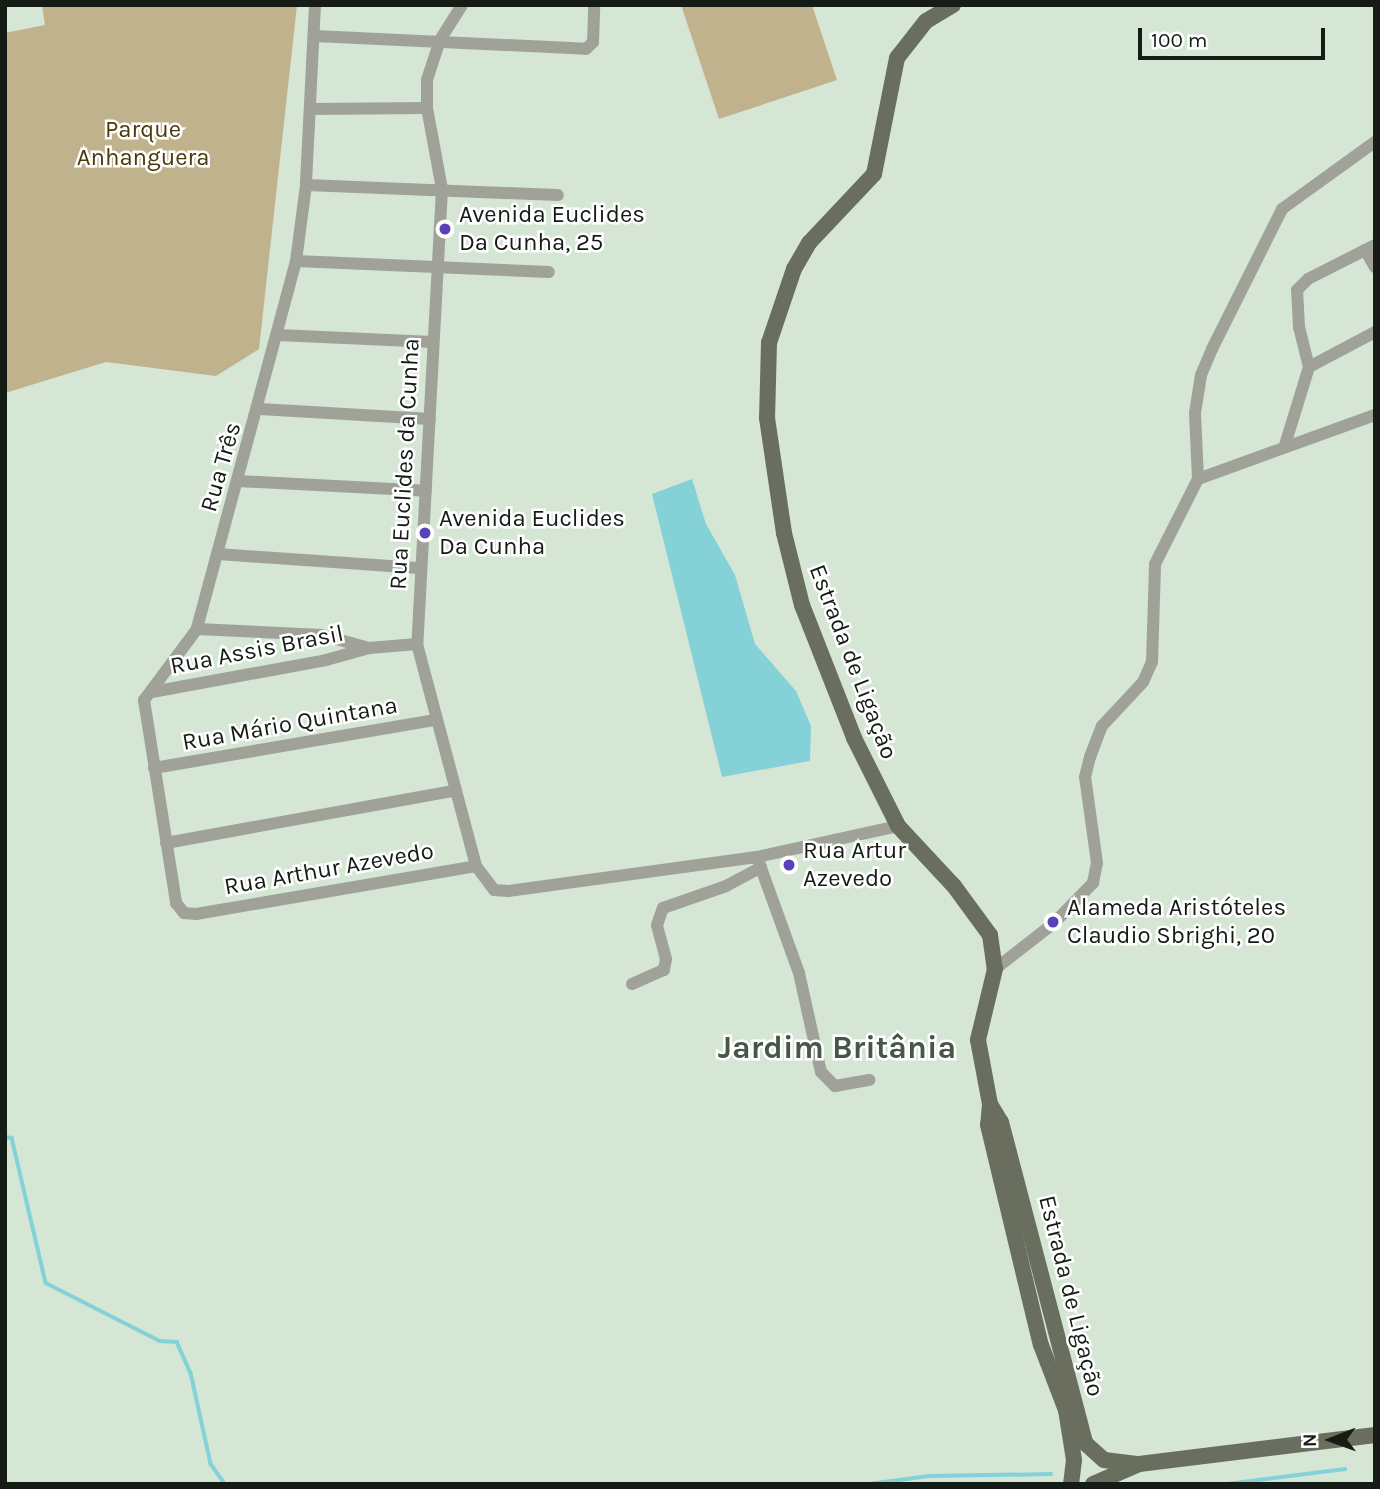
<!DOCTYPE html>
<meta charset="utf-8">
<style>
body{margin:0}
#map{position:relative;width:1380px;height:1489px;overflow:hidden;background:#d5e6d5;font-family:Karla,sans-serif}
div>[style]{position:absolute}
.green>*{inset:0;background:#c0b28c}
.water>*{inset:0;background:#84d1d7}
.stream>*{height:3.5px;margin:-1.75px;padding:0 1.75px;transform-origin:1.75px;border-radius:1.75px;background:#84d1d7}
.minor>*{height:12px;margin:-6px;padding:0 6px;transform-origin:6px;border-radius:6px;background:#a0a299}
.major>*{height:16px;margin:-8px;padding:0 8px;transform-origin:8px;border-radius:8px;background:#6a6e5e}
.dots>*{width:19px;height:19px;translate:-50% -50%;box-sizing:border-box;border:4px solid #fff;border-radius:50%}
span{translate:-50% -50%;white-space:nowrap;text-align:center;line-height:1.15;-webkit-text-stroke:5px #fff;paint-order:stroke}
.park-label{font-size:24px;color:#493a0c}
.poi-label{font-size:24px;color:#151b15}
.left{translate:0 -50%;text-align:left}
.street-label{font-size:24px;color:#151b15}
.district-label{font-size:32px;color:#485648;font-weight:700}
.frame{position:absolute;inset:0;border:7px solid #151b15;pointer-events:none}
.north{position:absolute;left:1296px;top:1405px;width:70px;height:70px;-webkit-text-stroke:5px #fff;paint-order:stroke;rotate:269deg;font-size:19px;font-weight:700;line-height:28px;text-align:center;color:#151b15}
.north::after{content:'';display:block;margin:auto;width:24px;height:32px;background:#151b15;clip-path:polygon(50% 0,100% 100%,50% 72%,0 100%)}
.scale{position:absolute;left:1138px;top:28px;width:187px;height:32px;box-sizing:border-box;border:4px solid #151b15;border-top:0;padding-left:9px;font-size:21px;line-height:24px;white-space:nowrap;color:#151b15;-webkit-text-stroke:5px #fff;paint-order:stroke}
</style>
<div id="map">
<div class="green">
<i style="clip-path:polygon(42px 5px,297px 5px,259px 349px,216px 376px,106px 362px,5px 393px,5px 33px,45px 25px)"></i>
<i style="clip-path:polygon(681px 5px,812px 5px,837px 80px,719px 119px)"></i>
</div>
<div class="water">
<i style="clip-path:polygon(692px 479px,706px 524px,735px 575px,755px 644px,796px 691px,811px 726px,810px 761px,722px 777px,652px 494px)"></i>
</div>
<div class="stream">
<i style="left:5px;top:1137px;width:7px;rotate:8deg"></i>
<i style="left:12px;top:1138px;width:149px;rotate:76.8deg"></i>
<i style="left:46px;top:1283px;width:128px;rotate:27deg"></i>
<i style="left:160px;top:1341px;width:17px;rotate:3deg"></i>
<i style="left:177px;top:1342px;width:34px;rotate:66deg"></i>
<i style="left:191px;top:1373px;width:93px;rotate:77.6deg"></i>
<i style="left:211px;top:1464px;width:24px;rotate:55deg"></i>
<i style="left:869px;top:1484px;width:62px;rotate:-7.5deg"></i>
<i style="left:930px;top:1476px;width:121px;rotate:-0.9deg"></i>
<i style="left:1227px;top:1484px;width:119px;rotate:-7.2deg"></i>
</div>
<div class="minor">
<i style="left:315px;top:5px;width:180px;rotate:92.9deg"></i>
<i style="left:306px;top:185px;width:77px;rotate:97.5deg"></i>
<i style="left:296px;top:261px;width:381px;rotate:105.1deg"></i>
<i style="left:197px;top:629px;width:89px;rotate:126.7deg"></i>
<i style="left:144px;top:700px;width:206px;rotate:81deg"></i>
<i style="left:176px;top:903px;width:13px;rotate:51deg"></i>
<i style="left:184px;top:913px;width:12px;rotate:5deg"></i>
<i style="left:196px;top:914px;width:284px;rotate:-9.7deg"></i>
<i style="left:462px;top:5px;width:41px;rotate:122.2deg"></i>
<i style="left:440px;top:40px;width:42px;rotate:108deg"></i>
<i style="left:427px;top:80px;width:28px;rotate:90deg"></i>
<i style="left:427px;top:108px;width:82px;rotate:79.5deg"></i>
<i style="left:442px;top:189px;width:456px;rotate:93.1deg"></i>
<i style="left:417px;top:644px;width:230px;rotate:75.1deg"></i>
<i style="left:476px;top:866px;width:30px;rotate:53deg"></i>
<i style="left:494px;top:890px;width:14px;rotate:4deg"></i>
<i style="left:508px;top:891px;width:251px;rotate:-7.8deg"></i>
<i style="left:757px;top:857px;width:144px;rotate:-12.4deg"></i>
<i style="left:315px;top:36px;width:271px;rotate:2.7deg"></i>
<i style="left:586px;top:49px;width:10px;rotate:-45deg"></i>
<i style="left:593px;top:42px;width:37px;rotate:-88deg"></i>
<i style="left:310px;top:109px;width:117px;rotate:-0.5deg"></i>
<i style="left:306px;top:185px;width:252px;rotate:2.3deg"></i>
<i style="left:1365px;top:250px;width:20px;rotate:60deg"></i>
<i style="left:296px;top:261px;width:253px;rotate:2.5deg"></i>
<i style="left:278px;top:335px;width:155px;rotate:2.6deg"></i>
<i style="left:1309px;top:367px;width:75px;rotate:-27.9deg"></i>
<i style="left:260px;top:409px;width:170px;rotate:3.4deg"></i>
<i style="left:1285px;top:445px;width:82px;rotate:-72.9deg"></i>
<i style="left:1309px;top:367px;width:41px;rotate:-104deg"></i>
<i style="left:1299px;top:327px;width:37px;rotate:-93deg"></i>
<i style="left:1297px;top:290px;width:16px;rotate:-45deg"></i>
<i style="left:1308px;top:279px;width:75px;rotate:-26.9deg"></i>
<i style="left:1198px;top:479px;width:188px;rotate:-19.9deg"></i>
<i style="left:238px;top:481px;width:188px;rotate:3deg"></i>
<i style="left:218px;top:554px;width:201px;rotate:4deg"></i>
<i style="left:197px;top:629px;width:125px;rotate:2.7deg"></i>
<i style="left:322px;top:635px;width:49px;rotate:15.5deg"></i>
<i style="left:369px;top:648px;width:48px;rotate:-4.8deg"></i>
<i style="left:152px;top:692px;width:177px;rotate:-10.4deg"></i>
<i style="left:326px;top:660px;width:45px;rotate:-15.6deg"></i>
<i style="left:154px;top:768px;width:284px;rotate:-9.7deg"></i>
<i style="left:166px;top:843px;width:292px;rotate:-10.3deg"></i>
<i style="left:757px;top:857px;width:123px;rotate:70.1deg"></i>
<i style="left:799px;top:973px;width:101px;rotate:77.5deg"></i>
<i style="left:821px;top:1072px;width:20px;rotate:45deg"></i>
<i style="left:835px;top:1086px;width:35px;rotate:-10deg"></i>
<i style="left:995px;top:969px;width:75px;rotate:-37.9deg"></i>
<i style="left:1054px;top:923px;width:56px;rotate:-45.7deg"></i>
<i style="left:1093px;top:883px;width:20px;rotate:-79deg"></i>
<i style="left:1097px;top:863px;width:87px;rotate:-97.9deg"></i>
<i style="left:1085px;top:777px;width:21px;rotate:-76deg"></i>
<i style="left:1090px;top:757px;width:33px;rotate:-69deg"></i>
<i style="left:1102px;top:726px;width:60px;rotate:-47deg"></i>
<i style="left:1143px;top:682px;width:22px;rotate:-66deg"></i>
<i style="left:1152px;top:662px;width:98px;rotate:-88.2deg"></i>
<i style="left:1155px;top:564px;width:95px;rotate:-63.2deg"></i>
<i style="left:1198px;top:479px;width:66px;rotate:-92.6deg"></i>
<i style="left:1195px;top:413px;width:38px;rotate:-81deg"></i>
<i style="left:1201px;top:375px;width:28px;rotate:-67deg"></i>
<i style="left:1212px;top:349px;width:157px;rotate:-63.4deg"></i>
<i style="left:1282px;top:209px;width:115px;rotate:-35.8deg"></i>
<i style="left:632px;top:984px;width:35px;rotate:-24deg"></i>
<i style="left:664px;top:970px;width:11px;rotate:-80deg"></i>
<i style="left:666px;top:959px;width:35px;rotate:-105deg"></i>
<i style="left:657px;top:925px;width:18px;rotate:-71deg"></i>
<i style="left:663px;top:908px;width:67px;rotate:-19.2deg"></i>
<i style="left:726px;top:886px;width:40px;rotate:-28deg"></i>
</div>
<div class="major">
<i style="left:953px;top:5px;width:31px;rotate:149deg"></i>
<i style="left:926px;top:21px;width:47px;rotate:128.1deg"></i>
<i style="left:897px;top:58px;width:118px;rotate:101.2deg"></i>
<i style="left:874px;top:174px;width:95px;rotate:133.3deg"></i>
<i style="left:809px;top:243px;width:30px;rotate:120deg"></i>
<i style="left:794px;top:269px;width:78px;rotate:108.7deg"></i>
<i style="left:769px;top:343px;width:75px;rotate:91.5deg"></i>
<i style="left:767px;top:418px;width:116px;rotate:81.6deg"></i>
<i style="left:784px;top:533px;width:74px;rotate:76deg"></i>
<i style="left:802px;top:605px;width:143px;rotate:68.6deg"></i>
<i style="left:854px;top:738px;width:98px;rotate:63.4deg"></i>
<i style="left:898px;top:826px;width:82px;rotate:47deg"></i>
<i style="left:954px;top:886px;width:61px;rotate:53.7deg"></i>
<i style="left:990px;top:935px;width:34px;rotate:82deg"></i>
<i style="left:995px;top:969px;width:73px;rotate:103.5deg"></i>
<i style="left:978px;top:1040px;width:65px;rotate:79.4deg"></i>
<i style="left:990px;top:1104px;width:21px;rotate:95deg"></i>
<i style="left:988px;top:1125px;width:226px;rotate:76.5deg"></i>
<i style="left:1041px;top:1345px;width:70px;rotate:69deg"></i>
<i style="left:1066px;top:1410px;width:51px;rotate:80.9deg"></i>
<i style="left:1074px;top:1460px;width:24px;rotate:97deg"></i>
<i style="left:990px;top:1104px;width:21px;rotate:59deg"></i>
<i style="left:1001px;top:1122px;width:332px;rotate:75.3deg"></i>
<i style="left:1085px;top:1443px;width:25px;rotate:42deg"></i>
<i style="left:1104px;top:1460px;width:35px;rotate:7deg"></i>
<i style="left:1093px;top:1484px;width:50px;rotate:-23.5deg"></i>
<i style="left:1139px;top:1464px;width:238px;rotate:-7deg"></i>
</div>
<div class="dots">
<i style="left:445px;top:229px;background:#5841b9"></i>
<i style="left:425px;top:533px;background:#5841b9"></i>
<i style="left:789px;top:865px;background:#5841b9"></i>
<i style="left:1053px;top:922px;background:#5841b9"></i>
</div>
<div class="park-label">
<span style="left:143px;top:144px">Parque<br>Anhanguera</span>
</div>
<div class="poi-label">
<span class="left" style="left:459px;top:229px">Avenida Euclides<br>Da Cunha, 25</span>
<span class="left" style="left:439px;top:533px">Avenida Euclides<br>Da Cunha</span>
<span class="left" style="left:803px;top:865px">Rua Artur<br>Azevedo</span>
<span class="left" style="left:1067px;top:922px">Alameda Aristóteles<br>Claudio Sbrighi, 20</span>
</div>
<div class="street-label">
<span style="left:405px;top:464px;rotate:-87deg">Rua Euclides da Cunha</span>
<span style="left:221px;top:467px;rotate:-74deg">Rua Três</span>
<span style="left:257px;top:650px;rotate:-11deg">Rua Assis Brasil</span>
<span style="left:853px;top:662px;rotate:69deg">Estrada de Ligação</span>
<span style="left:290px;top:724px;rotate:-10deg">Rua Mário Quintana</span>
<span style="left:329px;top:869px;rotate:-10deg">Rua Arthur Azevedo</span>
<span style="left:1071px;top:1296px;rotate:76deg">Estrada de Ligação</span>
</div>
<div class="district-label">
<span style="left:837px;top:1048px">Jardim Britânia</span>
</div>
<div class="frame"></div>
<div class="north">N</div>
<div class="scale">100 m</div>
</div>
